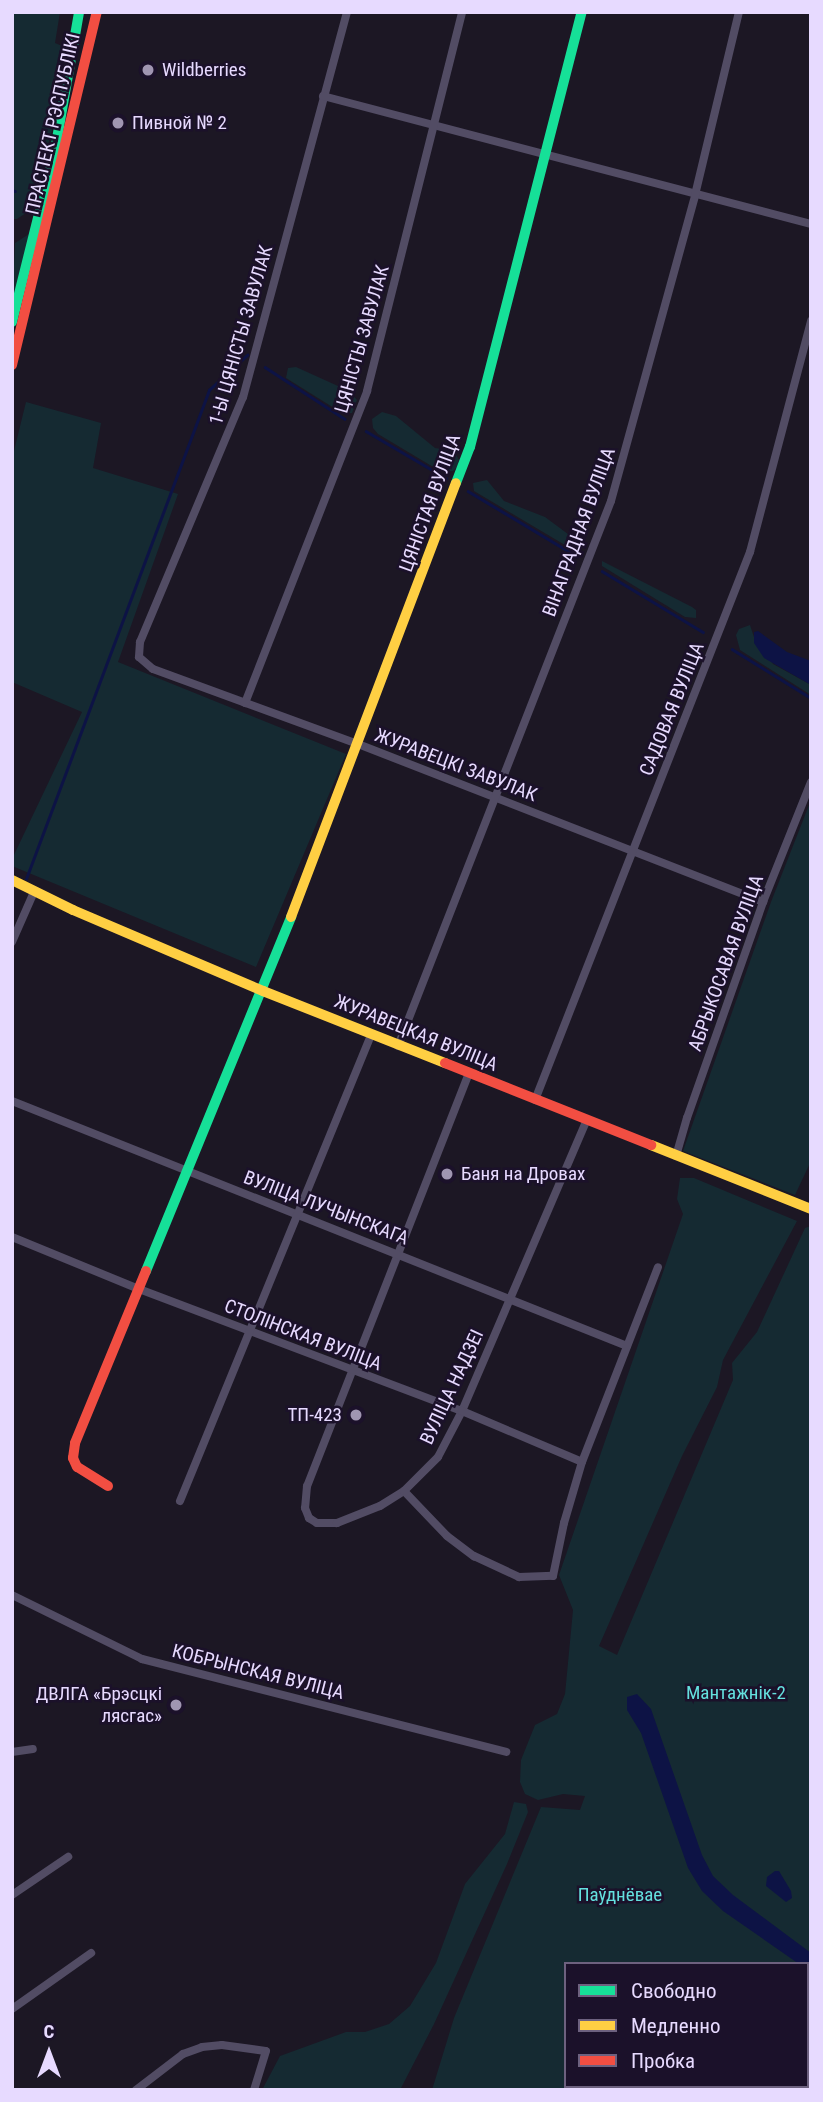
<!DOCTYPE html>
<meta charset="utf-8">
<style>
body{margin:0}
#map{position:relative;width:823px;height:2102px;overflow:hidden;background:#1c1724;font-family:"Roboto Condensed",sans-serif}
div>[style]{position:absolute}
.green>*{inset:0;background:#152a32}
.water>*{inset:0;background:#0d1345}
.stream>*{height:2.5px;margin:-1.25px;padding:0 1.25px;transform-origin:1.25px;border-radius:1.25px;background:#0d1345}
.street>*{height:8px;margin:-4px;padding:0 4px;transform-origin:4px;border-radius:4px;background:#524c64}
.fast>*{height:10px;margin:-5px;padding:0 5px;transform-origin:5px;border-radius:5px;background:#16e098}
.slow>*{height:10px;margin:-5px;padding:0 5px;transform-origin:5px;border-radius:5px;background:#ffcf43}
.jam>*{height:10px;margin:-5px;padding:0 5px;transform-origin:5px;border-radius:5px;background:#f24e42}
.dots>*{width:19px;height:19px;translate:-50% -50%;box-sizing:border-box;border:4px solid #1b112a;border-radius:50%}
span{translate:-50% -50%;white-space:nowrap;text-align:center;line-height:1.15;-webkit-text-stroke:5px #1b112a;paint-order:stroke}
.poi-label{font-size:19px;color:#e7daff}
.left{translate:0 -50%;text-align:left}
.right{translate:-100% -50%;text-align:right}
.street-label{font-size:19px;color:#e7daff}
.park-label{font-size:19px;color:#64e0de}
.frame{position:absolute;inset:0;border:14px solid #e7daff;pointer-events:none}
.legend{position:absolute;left:564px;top:1962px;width:245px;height:126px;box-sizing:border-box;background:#1b112a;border:2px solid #6d617f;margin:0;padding:9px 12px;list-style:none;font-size:21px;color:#e7daff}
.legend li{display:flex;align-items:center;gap:14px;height:35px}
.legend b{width:35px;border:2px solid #6d617f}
.north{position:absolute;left:14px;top:2018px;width:70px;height:70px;-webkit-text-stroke:5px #1b112a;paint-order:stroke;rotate:0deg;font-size:19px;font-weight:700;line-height:28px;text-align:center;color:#e7daff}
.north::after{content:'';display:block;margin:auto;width:24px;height:32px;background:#e7daff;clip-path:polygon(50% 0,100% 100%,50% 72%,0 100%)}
</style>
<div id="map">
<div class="green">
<i style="clip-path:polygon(12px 12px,60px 12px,55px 43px,62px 46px,63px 52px,55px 119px,33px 202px,29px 211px,17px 219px,12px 219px)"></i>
<i style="clip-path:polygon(29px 234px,12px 310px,15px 243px)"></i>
<i style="clip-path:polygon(296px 367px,349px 391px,357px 400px,352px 413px,342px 413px,286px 378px,288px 368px)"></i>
<i style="clip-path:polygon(26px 402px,101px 423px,93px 468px,178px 494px,118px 662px,346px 754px,256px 967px,12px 866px,12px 859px,82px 712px,12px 682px,12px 459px)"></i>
<i style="clip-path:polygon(382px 412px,396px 416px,435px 448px,454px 451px,459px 460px,458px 466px,453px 471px,440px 471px,378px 434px,373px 428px,372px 419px)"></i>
<i style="clip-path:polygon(487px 480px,504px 501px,545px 517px,576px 540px,578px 546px,570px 548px,474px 491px,473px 483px)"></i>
<i style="clip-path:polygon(602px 561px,692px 607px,696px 610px,696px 618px,685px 617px,602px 566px)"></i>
<i style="clip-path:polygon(750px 625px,754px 637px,773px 664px,811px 685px,811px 695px,740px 650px,736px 635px,739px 629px)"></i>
<i style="clip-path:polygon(811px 800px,811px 1161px,795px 1195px,683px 1151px,771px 902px)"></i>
<i style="clip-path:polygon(evenodd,680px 1178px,694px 1178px,797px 1221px,723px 1360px,717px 1387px,682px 1456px,599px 1646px,617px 1655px,733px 1380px,732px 1363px,757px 1332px,805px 1228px,811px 1226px,811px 2090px,432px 2090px,454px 2018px,541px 1807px,580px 1810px,585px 1796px,563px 1794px,538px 1800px,525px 1794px,520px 1782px,521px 1760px,535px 1725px,557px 1714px,565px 1694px,573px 1610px,559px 1575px,683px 1214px,677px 1199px,680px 1178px,566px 1964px,807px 1964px,807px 2086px,566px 2086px,566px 1964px)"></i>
<i style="clip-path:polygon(514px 1802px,526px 1804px,528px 1812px,507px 1864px,434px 2024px,400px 2090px,262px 2090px,280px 2056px,346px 2032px,365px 2032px,389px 2024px,410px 2006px,436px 1963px,465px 1884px,505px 1834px)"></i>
</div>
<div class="water">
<i style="clip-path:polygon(758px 631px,787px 652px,811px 661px,811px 685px,764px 658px,754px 643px,754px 632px)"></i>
<i style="clip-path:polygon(637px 1694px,651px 1709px,702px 1855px,713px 1876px,733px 1895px,811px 1953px,811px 2016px,807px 2019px,807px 1964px,799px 1964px,723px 1911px,702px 1891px,688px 1868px,641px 1733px,627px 1710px,627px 1697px)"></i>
<i style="clip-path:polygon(775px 1871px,779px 1871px,791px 1891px,792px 1898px,786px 1902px,766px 1886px,767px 1877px)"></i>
</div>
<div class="stream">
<i style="left:12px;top:190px;width:3px;rotate:18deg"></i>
<i style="left:265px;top:367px;width:95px;rotate:33deg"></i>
<i style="left:366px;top:431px;width:93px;rotate:30.4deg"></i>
<i style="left:468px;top:491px;width:125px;rotate:30.9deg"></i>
<i style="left:602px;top:571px;width:118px;rotate:31.1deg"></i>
<i style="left:732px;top:649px;width:93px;rotate:31.8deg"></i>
<i style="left:26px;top:879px;width:522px;rotate:-69.48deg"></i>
<i style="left:209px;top:390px;width:52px;rotate:-42.6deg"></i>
</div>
<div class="street">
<i style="left:347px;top:12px;width:399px;rotate:105.1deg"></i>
<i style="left:243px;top:397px;width:266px;rotate:112.8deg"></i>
<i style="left:140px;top:642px;width:15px;rotate:94deg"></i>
<i style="left:139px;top:657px;width:18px;rotate:41deg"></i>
<i style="left:153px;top:669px;width:218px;rotate:20.1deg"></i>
<i style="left:358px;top:744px;width:435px;rotate:21.3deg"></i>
<i style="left:323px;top:96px;width:505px;rotate:14.7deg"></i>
<i style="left:245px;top:703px;width:335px;rotate:-68.6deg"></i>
<i style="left:367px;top:391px;width:391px;rotate:-75.9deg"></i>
<i style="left:12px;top:942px;width:55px;rotate:-66.3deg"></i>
<i style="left:398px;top:1046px;width:585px;rotate:-68.65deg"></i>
<i style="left:611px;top:501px;width:317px;rotate:-74.6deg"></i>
<i style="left:695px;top:195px;width:188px;rotate:-76.5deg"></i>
<i style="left:469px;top:1073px;width:444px;rotate:111.4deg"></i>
<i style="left:307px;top:1486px;width:22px;rotate:95deg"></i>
<i style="left:305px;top:1508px;width:11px;rotate:68deg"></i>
<i style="left:309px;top:1518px;width:9px;rotate:32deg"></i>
<i style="left:317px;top:1523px;width:20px"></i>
<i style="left:337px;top:1523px;width:46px;rotate:-21.6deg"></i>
<i style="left:380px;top:1506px;width:28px;rotate:-32deg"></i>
<i style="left:404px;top:1491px;width:48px;rotate:-45deg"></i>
<i style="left:438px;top:1457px;width:52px;rotate:-62.4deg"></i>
<i style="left:462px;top:1411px;width:315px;rotate:-66.8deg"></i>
<i style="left:535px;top:1100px;width:589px;rotate:-68.58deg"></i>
<i style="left:750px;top:552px;width:239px;rotate:-75.2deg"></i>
<i style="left:12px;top:1101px;width:662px;rotate:21.72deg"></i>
<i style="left:676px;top:1156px;width:40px;rotate:-74deg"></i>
<i style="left:687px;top:1118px;width:229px;rotate:-70.6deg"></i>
<i style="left:763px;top:902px;width:129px;rotate:-68.2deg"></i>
<i style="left:12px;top:1237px;width:137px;rotate:22.3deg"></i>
<i style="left:139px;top:1289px;width:345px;rotate:20.7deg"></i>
<i style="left:462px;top:1411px;width:130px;rotate:23deg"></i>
<i style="left:404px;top:1491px;width:62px;rotate:46.3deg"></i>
<i style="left:447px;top:1536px;width:34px;rotate:37deg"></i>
<i style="left:474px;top:1556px;width:50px;rotate:25deg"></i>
<i style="left:519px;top:1577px;width:34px;rotate:-2deg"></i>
<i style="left:553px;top:1576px;width:54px;rotate:-78.3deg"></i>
<i style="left:564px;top:1523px;width:64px;rotate:-73.6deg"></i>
<i style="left:582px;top:1462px;width:209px;rotate:-68.7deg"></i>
<i style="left:180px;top:1501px;width:504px;rotate:-67.71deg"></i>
<i style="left:12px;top:1595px;width:145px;rotate:26.2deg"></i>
<i style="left:142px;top:1659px;width:376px;rotate:14.3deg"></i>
<i style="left:12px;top:1752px;width:21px;rotate:-8deg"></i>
<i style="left:12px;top:1895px;width:68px;rotate:-34.2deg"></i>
<i style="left:12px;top:2009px;width:97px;rotate:-35.3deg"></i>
<i style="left:136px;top:2090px;width:59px;rotate:-37.5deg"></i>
<i style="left:183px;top:2054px;width:20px;rotate:-20deg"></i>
<i style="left:202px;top:2047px;width:20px;rotate:-6deg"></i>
<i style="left:222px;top:2045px;width:44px;rotate:7.8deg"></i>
<i style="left:266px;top:2051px;width:41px;rotate:107.1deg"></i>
</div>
<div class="fast">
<i style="left:12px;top:322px;width:177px;rotate:-76deg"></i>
<i style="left:55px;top:150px;width:140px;rotate:-80.1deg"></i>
<i style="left:456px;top:483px;width:39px;rotate:-69deg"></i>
<i style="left:470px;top:447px;width:449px;rotate:-75.6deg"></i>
<i style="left:146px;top:1271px;width:383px;rotate:-67.7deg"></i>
</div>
<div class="slow">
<i style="left:12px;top:880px;width:68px;rotate:26.2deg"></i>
<i style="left:73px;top:910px;width:207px;rotate:23.1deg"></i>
<i style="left:263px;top:991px;width:196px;rotate:21.6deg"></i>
<i style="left:291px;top:917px;width:464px;rotate:-69.2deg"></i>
<i style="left:651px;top:1145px;width:172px;rotate:21.8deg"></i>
</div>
<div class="jam">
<i style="left:12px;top:365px;width:363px;rotate:-76.5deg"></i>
<i style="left:445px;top:1063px;width:222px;rotate:21.7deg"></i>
<i style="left:108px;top:1486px;width:36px;rotate:-148deg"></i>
<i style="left:77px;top:1467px;width:10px;rotate:-114deg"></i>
<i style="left:73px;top:1458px;width:15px;rotate:-82deg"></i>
<i style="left:75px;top:1443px;width:186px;rotate:-67.6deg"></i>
</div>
<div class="dots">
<i style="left:148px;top:70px;background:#a096b2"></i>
<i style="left:118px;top:123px;background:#a096b2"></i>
<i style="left:447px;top:1174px;background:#a096b2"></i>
<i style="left:356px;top:1415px;background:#a096b2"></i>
<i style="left:176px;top:1705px;background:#a096b2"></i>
</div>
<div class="poi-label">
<span class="left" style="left:162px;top:70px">Wildberries</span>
<span class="left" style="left:132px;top:123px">Пивной № 2</span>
<span class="left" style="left:461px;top:1174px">Баня на Дровах</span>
<span class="right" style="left:342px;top:1415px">ТП-423</span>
<span class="right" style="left:162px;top:1705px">ДВЛГА «Брэсцкі<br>лясгас»</span>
</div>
<div class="street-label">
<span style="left:53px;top:124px;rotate:-77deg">ПРАСПЕКТ РЭСПУБЛІКІ</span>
<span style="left:241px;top:335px;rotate:-74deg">1-Ы ЦЯНІСТЫ ЗАВУЛАК</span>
<span style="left:362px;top:339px;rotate:-74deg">ЦЯНІСТЫ ЗАВУЛАК</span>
<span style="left:430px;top:503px;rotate:-70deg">ЦЯНІСТАЯ ВУЛІЦА</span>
<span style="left:579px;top:532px;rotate:-70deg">ВІНАГРАДНАЯ ВУЛІЦА</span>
<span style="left:672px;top:709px;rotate:-68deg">САДОВАЯ ВУЛІЦА</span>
<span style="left:456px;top:765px;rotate:21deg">ЖУРАВЕЦКІ ЗАВУЛАК</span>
<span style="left:726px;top:963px;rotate:-70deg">АБРЫКОСАВАЯ ВУЛІЦА</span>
<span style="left:416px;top:1033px;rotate:22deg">ЖУРАВЕЦКАЯ ВУЛІЦА</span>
<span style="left:326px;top:1208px;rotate:21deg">ВУЛІЦА ЛУЧЫНСКАГА</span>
<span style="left:303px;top:1335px;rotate:21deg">СТОЛІНСКАЯ ВУЛІЦА</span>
<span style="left:452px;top:1387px;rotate:-65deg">ВУЛІЦА НАДЗЕІ</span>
<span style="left:258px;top:1672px;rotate:14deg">КОБРЫНСКАЯ ВУЛІЦА</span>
</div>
<div class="park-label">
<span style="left:736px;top:1693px">Мантажнік-2</span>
<span style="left:620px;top:1895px">Паўднёвае</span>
</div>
<div class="frame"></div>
<ul class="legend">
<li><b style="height:9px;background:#16e098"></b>Свободно</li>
<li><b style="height:9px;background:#ffcf43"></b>Медленно</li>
<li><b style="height:9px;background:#f24e42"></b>Пробка</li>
</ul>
<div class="north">С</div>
</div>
